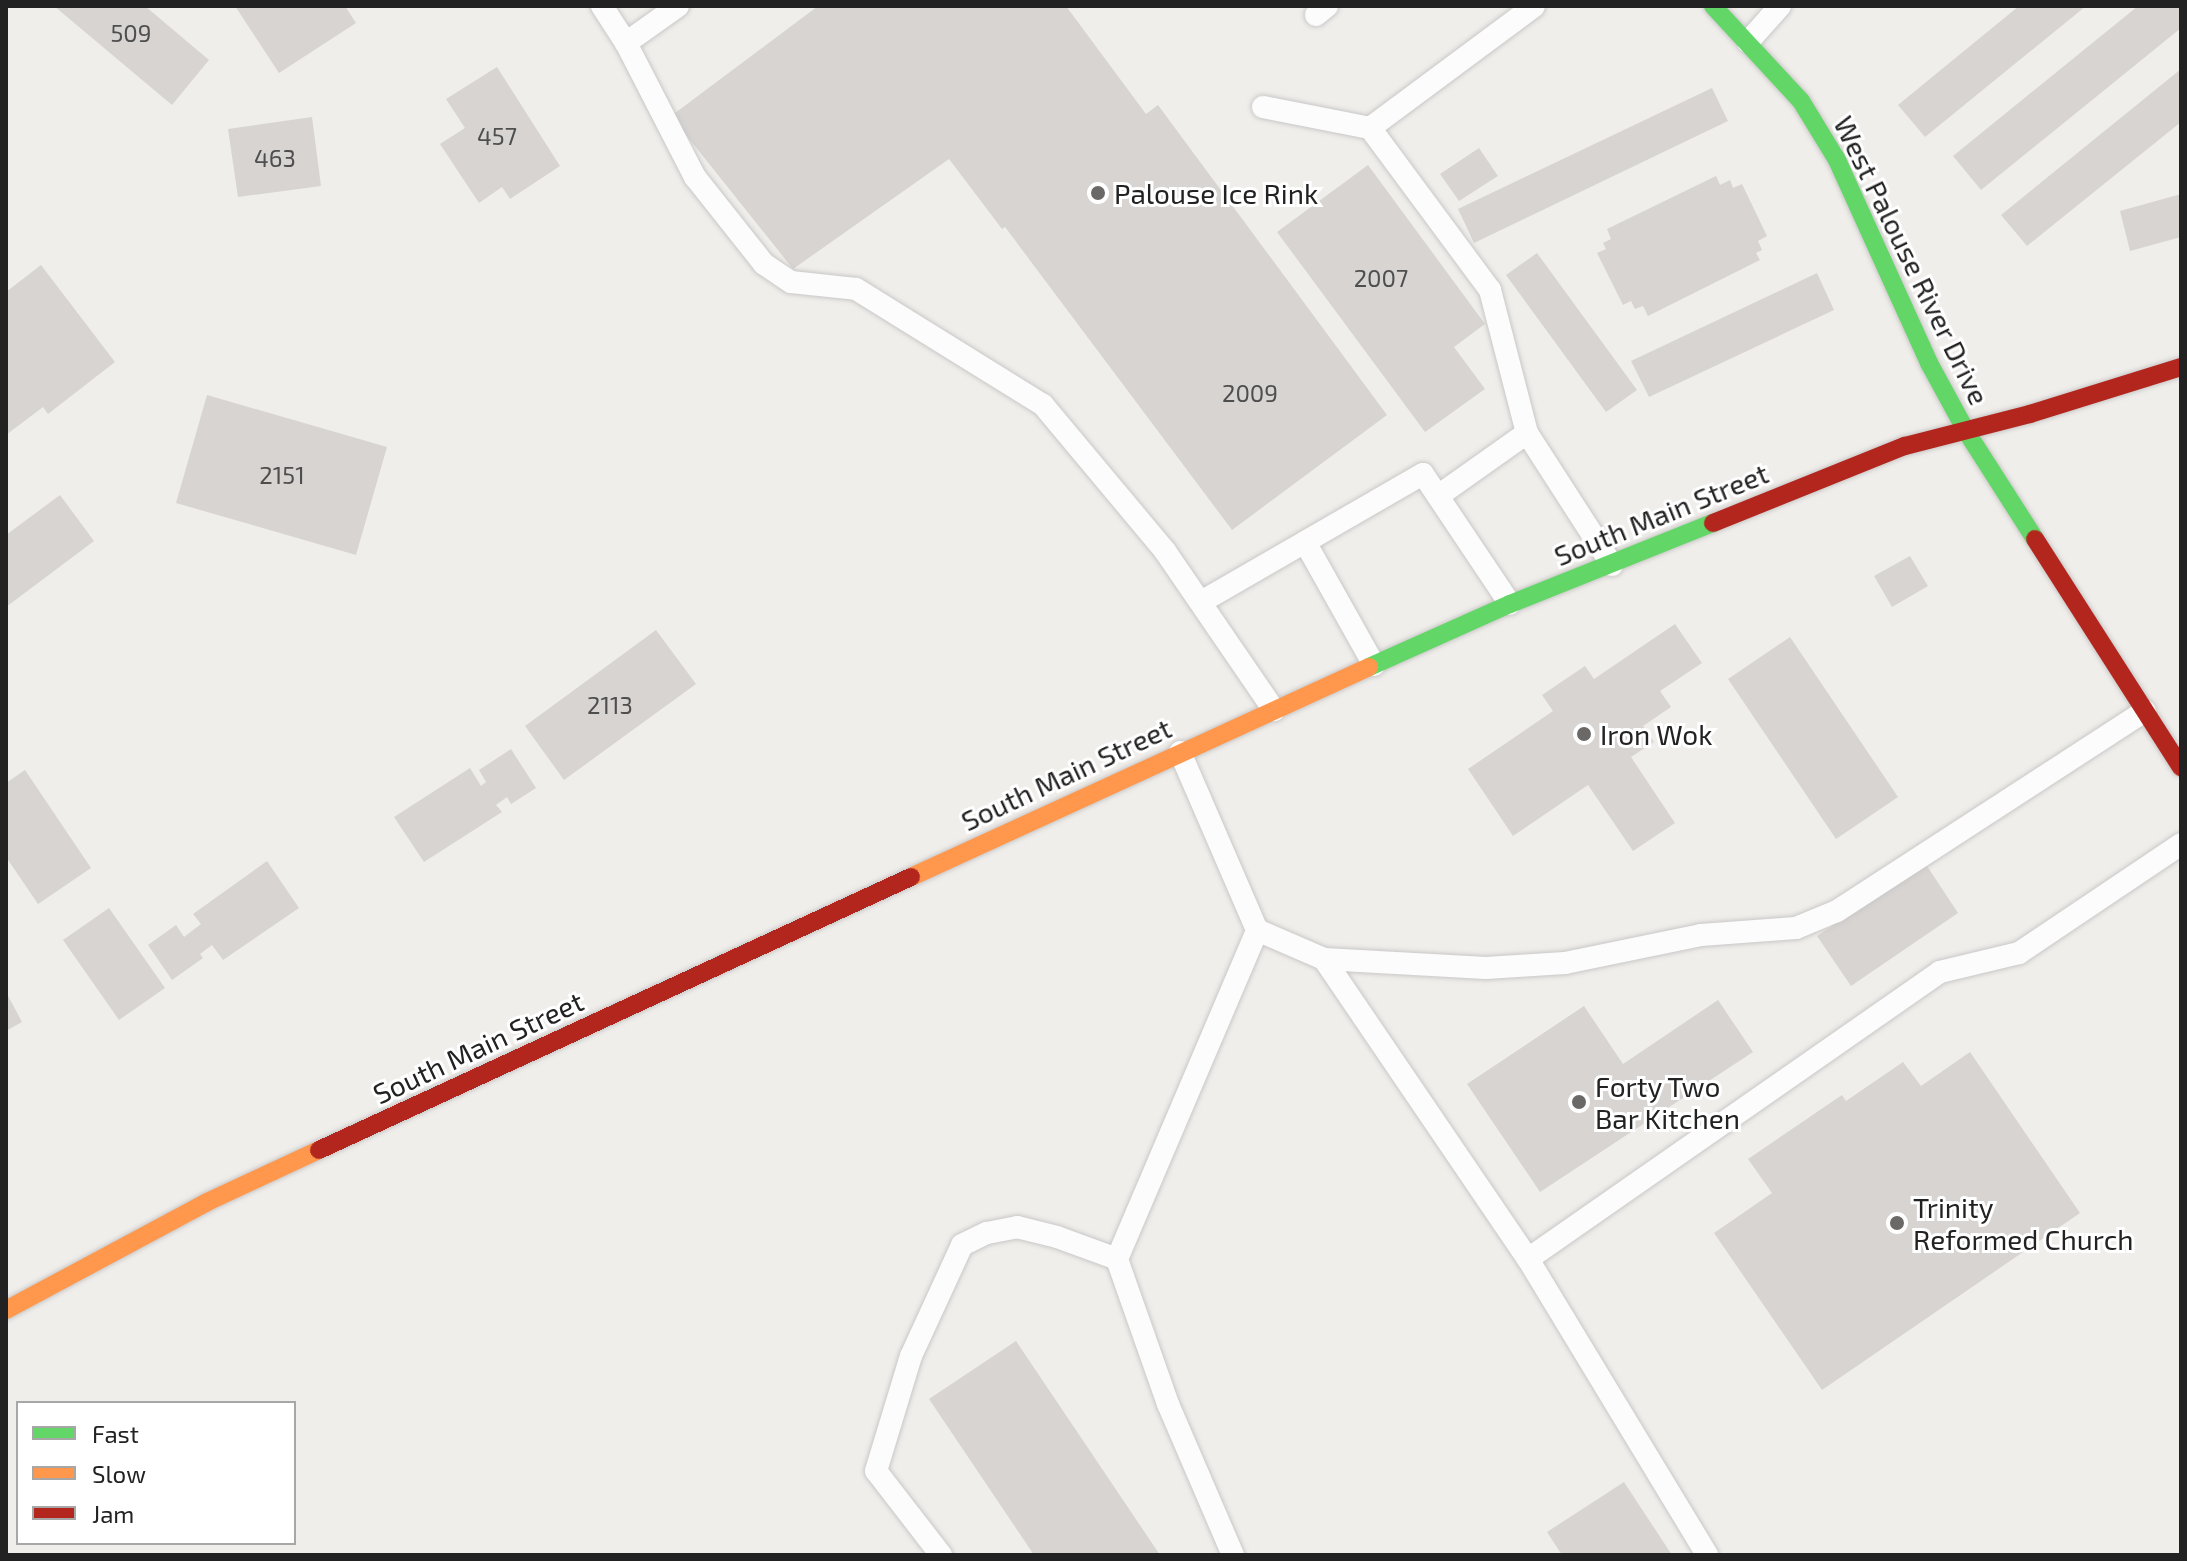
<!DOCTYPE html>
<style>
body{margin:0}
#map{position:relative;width:2187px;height:1561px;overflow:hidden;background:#f0eeeb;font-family:"Exo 2",sans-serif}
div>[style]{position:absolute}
.building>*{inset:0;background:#d7d4d2}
.roads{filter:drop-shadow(0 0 2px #c9c8c7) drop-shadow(0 0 2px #c9c8c7)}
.lane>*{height:22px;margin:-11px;padding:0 11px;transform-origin:11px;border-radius:11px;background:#fdfcfc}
.fast>*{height:18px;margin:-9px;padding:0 9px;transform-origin:9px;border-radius:9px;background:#63d668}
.slow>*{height:18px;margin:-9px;padding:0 9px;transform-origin:9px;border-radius:9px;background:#ff974d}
.jam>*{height:18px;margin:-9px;padding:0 9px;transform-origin:9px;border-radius:9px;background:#b3261e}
.dots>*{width:22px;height:22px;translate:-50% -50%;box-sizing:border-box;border:4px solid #fff;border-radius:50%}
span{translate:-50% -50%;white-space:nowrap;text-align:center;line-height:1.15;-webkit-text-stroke:6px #fff;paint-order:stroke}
.number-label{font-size:24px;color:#4f4e4e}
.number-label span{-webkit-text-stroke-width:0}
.poi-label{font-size:28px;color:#222}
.left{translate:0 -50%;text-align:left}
.street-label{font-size:28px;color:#222}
.frame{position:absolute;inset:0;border:8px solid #222;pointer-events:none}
.legend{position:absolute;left:16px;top:1401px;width:280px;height:144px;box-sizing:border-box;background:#fff;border:2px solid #a7a7a7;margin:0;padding:10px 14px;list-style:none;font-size:24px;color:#222}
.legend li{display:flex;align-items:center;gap:16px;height:40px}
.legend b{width:40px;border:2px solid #a7a7a7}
</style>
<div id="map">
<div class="building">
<i style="clip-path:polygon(54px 6px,145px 6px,209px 60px,172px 105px)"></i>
<i style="clip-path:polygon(235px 6px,345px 6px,356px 23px,279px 73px)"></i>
<i style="clip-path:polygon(818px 6px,1066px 6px,1146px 114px,1158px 105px,1387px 415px,1232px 530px,1005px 227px,1002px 229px,949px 159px,793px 269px,671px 116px)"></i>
<i style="clip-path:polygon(2019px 6px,2086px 6px,1925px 137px,1898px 105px)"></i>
<i style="clip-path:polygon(2138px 6px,2181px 6px,2181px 28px,1981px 190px,1953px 156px)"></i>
<i style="clip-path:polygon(497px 67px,560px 166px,510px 199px,502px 187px,479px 203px,440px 144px,465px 128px,446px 99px)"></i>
<i style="clip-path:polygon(2181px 69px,2181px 122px,2027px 246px,2001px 215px)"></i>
<i style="clip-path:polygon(1712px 88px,1728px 121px,1474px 243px,1458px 209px)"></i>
<i style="clip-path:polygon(312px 117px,321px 186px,238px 197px,228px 129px)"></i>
<i style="clip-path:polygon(1479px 148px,1498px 176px,1459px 201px,1440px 174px)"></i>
<i style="clip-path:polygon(1368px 165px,1485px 324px,1454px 347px,1485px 389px,1425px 432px,1277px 232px)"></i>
<i style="clip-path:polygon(1716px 176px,1720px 185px,1730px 180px,1733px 188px,1742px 184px,1767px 236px,1758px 241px,1762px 250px,1756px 253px,1760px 260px,1648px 316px,1643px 306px,1635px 309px,1631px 301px,1623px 305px,1597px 253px,1606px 249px,1603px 243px,1611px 239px,1607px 229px)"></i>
<i style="clip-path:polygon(2181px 194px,2181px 237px,2130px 251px,2120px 211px)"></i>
<i style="clip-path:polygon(1537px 253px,1637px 390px,1606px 412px,1506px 275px)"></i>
<i style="clip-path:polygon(41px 265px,115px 362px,48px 414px,43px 407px,6px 435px,6px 292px)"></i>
<i style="clip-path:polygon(1817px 273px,1834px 310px,1649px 397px,1631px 361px)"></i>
<i style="clip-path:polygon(207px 395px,387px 447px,356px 555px,176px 503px)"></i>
<i style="clip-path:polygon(60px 495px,94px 541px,6px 607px,6px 535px)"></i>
<i style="clip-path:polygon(1910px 556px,1928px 586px,1892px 607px,1874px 576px)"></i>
<i style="clip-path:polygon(1675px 624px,1702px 663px,1660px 691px,1671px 707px,1643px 726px,1654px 742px,1631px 757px,1675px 823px,1633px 851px,1588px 785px,1513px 836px,1468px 769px,1553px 711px,1542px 695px,1585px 666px,1594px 679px)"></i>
<i style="clip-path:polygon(656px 630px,696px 684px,564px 780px,525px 726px)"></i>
<i style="clip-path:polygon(1790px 637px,1898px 797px,1836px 839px,1728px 679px)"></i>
<i style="clip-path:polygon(511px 749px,536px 788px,511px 804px,507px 797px,496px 805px,502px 812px,424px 862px,394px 817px,470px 768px,481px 786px,486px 782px,479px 770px)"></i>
<i style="clip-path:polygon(25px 770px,91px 868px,38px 904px,6px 857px,6px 783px)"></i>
<i style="clip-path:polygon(267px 861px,299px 908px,223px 960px,212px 945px,200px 954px,203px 958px,172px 980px,148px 945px,176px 925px,184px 937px,201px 924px,193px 914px)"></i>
<i style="clip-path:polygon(1925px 863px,1958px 913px,1851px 986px,1817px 936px)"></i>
<i style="clip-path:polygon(109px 908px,165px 988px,119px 1020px,63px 940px)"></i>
<i style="clip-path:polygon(6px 992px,22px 1022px,6px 1031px)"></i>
<i style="clip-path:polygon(1718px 1000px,1753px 1052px,1540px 1192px,1467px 1084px,1584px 1006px,1623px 1064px)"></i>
<i style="clip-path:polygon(1970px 1052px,2080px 1213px,1822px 1390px,1714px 1233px,1772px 1193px,1748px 1159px,1842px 1095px,1846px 1101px,1903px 1062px,1921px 1086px)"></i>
<i style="clip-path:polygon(1016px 1341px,1160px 1555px,1034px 1555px,929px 1399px)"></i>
<i style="clip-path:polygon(1624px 1482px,1672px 1555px,1562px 1555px,1547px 1532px)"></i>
</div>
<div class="roads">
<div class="lane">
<i style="left:602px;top:6px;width:44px;rotate:57deg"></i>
<i style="left:678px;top:6px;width:64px;rotate:144.6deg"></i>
<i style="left:626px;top:43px;width:151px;rotate:62.8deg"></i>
<i style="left:695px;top:177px;width:111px;rotate:51.6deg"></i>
<i style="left:764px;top:264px;width:32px;rotate:34deg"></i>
<i style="left:791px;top:282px;width:65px;rotate:6.1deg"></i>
<i style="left:856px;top:289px;width:220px;rotate:31.8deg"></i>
<i style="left:1043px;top:405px;width:190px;rotate:50.1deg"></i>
<i style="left:1165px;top:551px;width:193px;rotate:55.6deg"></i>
<i style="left:1316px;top:15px;width:14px;rotate:-39deg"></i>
<i style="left:1748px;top:42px;width:48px;rotate:-48.4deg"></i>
<i style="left:1263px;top:107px;width:109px;rotate:11.1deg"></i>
<i style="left:1527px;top:433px;width:148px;rotate:-104.5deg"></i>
<i style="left:1490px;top:290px;width:202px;rotate:-126.5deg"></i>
<i style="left:1370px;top:128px;width:204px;rotate:-36.6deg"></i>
<i style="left:1438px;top:496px;width:109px;rotate:-35.3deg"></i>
<i style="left:1527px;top:433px;width:157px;rotate:57.2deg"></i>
<i style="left:1305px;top:542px;width:141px;rotate:60.7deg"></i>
<i style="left:1201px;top:602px;width:256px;rotate:-30deg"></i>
<i style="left:1423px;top:474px;width:156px;rotate:56.2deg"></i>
<i style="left:1180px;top:752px;width:194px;rotate:66.6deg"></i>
<i style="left:1257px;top:930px;width:73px;rotate:23.4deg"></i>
<i style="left:1324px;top:959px;width:363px;rotate:55.8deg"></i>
<i style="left:1528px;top:1259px;width:346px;rotate:58.8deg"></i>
<i style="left:1324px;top:959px;width:162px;rotate:3.2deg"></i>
<i style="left:1486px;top:968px;width:79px;rotate:-3.6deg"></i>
<i style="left:1565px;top:963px;width:139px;rotate:-11.6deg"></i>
<i style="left:1701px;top:935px;width:95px;rotate:-4.2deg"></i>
<i style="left:1796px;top:928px;width:44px;rotate:-22.5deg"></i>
<i style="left:1837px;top:911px;width:367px;rotate:-33deg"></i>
<i style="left:1528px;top:1259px;width:502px;rotate:-34.86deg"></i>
<i style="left:1940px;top:972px;width:81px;rotate:-13.5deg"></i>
<i style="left:2019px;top:953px;width:195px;rotate:-33.9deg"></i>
<i style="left:941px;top:1555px;width:106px;rotate:-127.7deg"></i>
<i style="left:876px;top:1471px;width:120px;rotate:-73.1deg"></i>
<i style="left:911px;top:1356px;width:122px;rotate:-65.3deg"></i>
<i style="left:962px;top:1245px;width:28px;rotate:-26deg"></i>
<i style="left:987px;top:1233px;width:31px;rotate:-11deg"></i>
<i style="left:1017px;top:1227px;width:41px;rotate:14deg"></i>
<i style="left:1057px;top:1237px;width:64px;rotate:20.1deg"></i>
<i style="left:1233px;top:1555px;width:164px;rotate:-113.3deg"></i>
<i style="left:1168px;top:1404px;width:154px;rotate:-109.4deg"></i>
<i style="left:1117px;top:1259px;width:358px;rotate:-66.9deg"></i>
</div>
<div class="fast">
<i style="left:1713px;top:6px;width:129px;rotate:47.2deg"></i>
<i style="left:1801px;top:101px;width:69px;rotate:58.6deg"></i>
<i style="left:1837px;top:160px;width:223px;rotate:65.6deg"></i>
<i style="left:1929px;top:363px;width:77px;rotate:61.4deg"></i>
<i style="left:1966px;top:431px;width:128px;rotate:57.4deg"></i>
<i style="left:1369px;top:667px;width:154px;rotate:-24.1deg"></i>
<i style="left:1510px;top:604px;width:219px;rotate:-21.8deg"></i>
</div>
<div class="slow">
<i style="left:911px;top:877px;width:504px;rotate:-24.63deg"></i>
<i style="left:6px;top:1310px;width:228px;rotate:-28.2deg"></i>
<i style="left:207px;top:1202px;width:123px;rotate:-24.9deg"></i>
</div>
<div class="jam">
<i style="left:1713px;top:523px;width:207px;rotate:-21.9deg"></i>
<i style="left:1905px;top:446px;width:129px;rotate:-14.4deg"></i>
<i style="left:2030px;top:414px;width:158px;rotate:-17.3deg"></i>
<i style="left:2035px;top:539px;width:271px;rotate:57.4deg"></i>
<i style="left:319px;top:1150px;width:652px;rotate:-24.76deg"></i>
</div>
</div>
<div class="dots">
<i style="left:1098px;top:193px;background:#6a6968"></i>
<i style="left:1584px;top:734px;background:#6a6968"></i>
<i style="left:1579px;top:1102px;background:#6a6968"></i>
<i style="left:1897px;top:1223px;background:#6a6968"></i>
</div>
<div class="number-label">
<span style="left:131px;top:33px">509</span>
<span style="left:497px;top:136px">457</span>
<span style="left:275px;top:158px">463</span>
<span style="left:1381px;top:278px">2007</span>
<span style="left:1250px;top:393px">2009</span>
<span style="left:282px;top:475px">2151</span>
<span style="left:610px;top:705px">2113</span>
</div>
<div class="poi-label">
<span class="left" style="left:1114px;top:193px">Palouse Ice Rink</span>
<span class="left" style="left:1600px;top:734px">Iron Wok</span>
<span class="left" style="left:1595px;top:1102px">Forty Two<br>Bar Kitchen</span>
<span class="left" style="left:1913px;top:1223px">Trinity<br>Reformed Church</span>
</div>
<div class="street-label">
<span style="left:1912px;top:260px;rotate:64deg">West Palouse River Drive</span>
<span style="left:1661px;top:514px;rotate:-22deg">South Main Street</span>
<span style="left:1066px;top:774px;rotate:-25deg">South Main Street</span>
<span style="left:478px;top:1047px;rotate:-25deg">South Main Street</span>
</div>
<div class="frame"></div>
<ul class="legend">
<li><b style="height:10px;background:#63d668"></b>Fast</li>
<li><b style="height:10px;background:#ff974d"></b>Slow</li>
<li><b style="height:10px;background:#b3261e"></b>Jam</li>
</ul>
</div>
